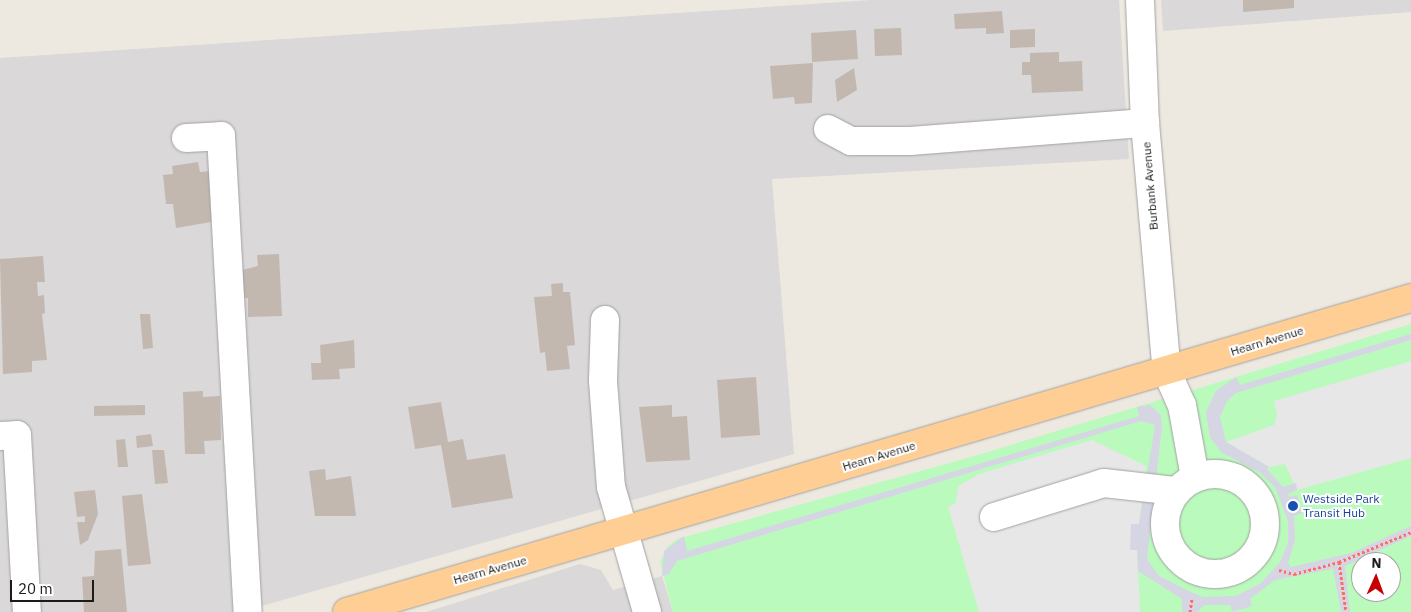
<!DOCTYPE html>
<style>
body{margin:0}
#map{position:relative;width:1411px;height:612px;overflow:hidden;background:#eee9e0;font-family:"IBM Plex Sans",sans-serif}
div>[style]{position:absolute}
.residential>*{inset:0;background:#dad8d8}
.park>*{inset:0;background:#bafbbd}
.parking>*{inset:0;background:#e7e7e7}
.plaza>*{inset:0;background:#d5d5e3}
.building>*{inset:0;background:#c2b8b0}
.path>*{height:3px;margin-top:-1.5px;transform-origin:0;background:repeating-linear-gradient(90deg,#ff6d60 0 2.5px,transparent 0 5px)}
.roads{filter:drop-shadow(0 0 1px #a2a2a2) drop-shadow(0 0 1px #a2a2a2)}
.minor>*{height:28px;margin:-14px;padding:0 14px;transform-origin:14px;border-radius:14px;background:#fff}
.minor>.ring{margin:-14px;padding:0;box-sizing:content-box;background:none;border:28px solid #fff;border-radius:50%}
.major>*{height:28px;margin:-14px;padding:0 14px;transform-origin:14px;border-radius:14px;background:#ffce94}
.dots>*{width:14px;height:14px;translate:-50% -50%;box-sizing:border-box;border:2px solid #fff;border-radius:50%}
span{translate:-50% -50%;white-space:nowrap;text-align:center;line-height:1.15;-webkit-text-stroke:4px #fff;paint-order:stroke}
.street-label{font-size:12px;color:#1b1b1b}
.transit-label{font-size:12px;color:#164399}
.left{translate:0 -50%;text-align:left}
.north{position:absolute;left:1351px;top:552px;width:50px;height:50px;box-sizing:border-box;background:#fff;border:1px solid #a4a4a4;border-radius:50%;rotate:2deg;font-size:14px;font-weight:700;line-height:20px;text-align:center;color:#1b1b1b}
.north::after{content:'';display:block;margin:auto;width:18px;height:22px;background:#c70004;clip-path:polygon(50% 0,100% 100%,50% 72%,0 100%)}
.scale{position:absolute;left:10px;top:580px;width:84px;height:22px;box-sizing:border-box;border:2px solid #1b1b1b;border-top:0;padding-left:6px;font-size:15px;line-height:18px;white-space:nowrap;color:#1b1b1b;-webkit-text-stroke:4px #fff;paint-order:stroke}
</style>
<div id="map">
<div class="residential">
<i style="clip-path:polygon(871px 0,1119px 0,1129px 159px,772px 179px,794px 454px,241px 612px,0 612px,0 58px)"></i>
<i style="clip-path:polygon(1161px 0,1411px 0,1411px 12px,1163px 31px)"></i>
<i style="clip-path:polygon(580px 564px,601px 570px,613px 590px,662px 576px,673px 612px,426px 612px)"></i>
</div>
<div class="park">
<i style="clip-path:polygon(evenodd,1411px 324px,1411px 612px,673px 612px,660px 562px,667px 547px,677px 539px,974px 456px,1411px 324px,1361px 562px,1391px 562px,1391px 592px,1361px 592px,1361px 562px)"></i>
</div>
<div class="parking">
<i style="clip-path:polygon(1411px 361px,1411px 458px,1297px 490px,1285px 464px,1269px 467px,1226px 442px,1274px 425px,1277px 414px,1274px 401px)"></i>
<i style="clip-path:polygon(1092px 440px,1146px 466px,1139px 524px,1131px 524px,1137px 550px,1140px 612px,979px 612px,948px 507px,956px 503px,958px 486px,979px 474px)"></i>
</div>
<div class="plaza">
<i style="clip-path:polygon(1411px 334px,1411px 340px,1236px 393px,1227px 401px,1220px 417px,1226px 442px,1269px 467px,1267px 469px,1283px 487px,1296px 483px,1297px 490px,1288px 494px,1289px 497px,1297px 495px,1302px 513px,1294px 516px,1295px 540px,1288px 563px,1291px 567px,1351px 553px,1411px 526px,1411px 536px,1345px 566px,1350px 612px,1341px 612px,1333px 569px,1275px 580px,1250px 599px,1252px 606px,1243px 609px,1232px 611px,1230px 605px,1205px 605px,1197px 612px,1182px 612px,1182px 599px,1138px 571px,1137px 550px,1130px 550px,1131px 524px,1139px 524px,1155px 425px,1141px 421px,677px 561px,669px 574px,662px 576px,664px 551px,684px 536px,687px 551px,1139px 416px,1137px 407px,1150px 405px,1161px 415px,1162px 427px,1147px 559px,1159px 576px,1191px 592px,1203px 597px,1236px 596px,1261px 583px,1280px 562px,1288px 543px,1288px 521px,1275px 487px,1259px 472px,1221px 452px,1210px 437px,1206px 412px,1216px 391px,1236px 377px,1240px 385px)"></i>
</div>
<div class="building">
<i style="clip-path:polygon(1243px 0,1294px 0,1294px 8px,1243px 12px)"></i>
<i style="clip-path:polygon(1002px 11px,1004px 33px,986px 34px,986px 28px,955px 29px,954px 14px)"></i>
<i style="clip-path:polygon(901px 28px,902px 55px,875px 56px,874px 29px)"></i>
<i style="clip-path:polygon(1035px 29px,1035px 47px,1010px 48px,1010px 30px)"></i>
<i style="clip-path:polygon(856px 30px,858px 59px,812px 62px,811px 33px)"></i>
<i style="clip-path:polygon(1059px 52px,1059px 62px,1082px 61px,1083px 91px,1032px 93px,1031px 75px,1022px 75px,1022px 62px,1030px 62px,1030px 53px)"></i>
<i style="clip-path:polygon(813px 63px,812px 103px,795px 104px,794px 97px,773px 99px,770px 66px)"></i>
<i style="clip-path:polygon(854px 68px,857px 90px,837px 102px,835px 80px)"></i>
<i style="clip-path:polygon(198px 162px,200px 172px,211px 171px,217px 221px,176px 228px,173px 204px,166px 204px,163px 175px,173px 174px,172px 166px)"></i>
<i style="clip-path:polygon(279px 254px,282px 316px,248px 317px,248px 298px,240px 298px,238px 271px,258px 266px,257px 255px)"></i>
<i style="clip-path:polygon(43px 256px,45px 282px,37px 282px,38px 296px,44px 295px,45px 313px,42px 314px,47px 360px,32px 361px,32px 372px,3px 374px,0 259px)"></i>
<i style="clip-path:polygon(563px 283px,563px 292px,570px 292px,575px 345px,567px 346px,570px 369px,547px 371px,545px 352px,540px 353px,534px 297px,552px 296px,551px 284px)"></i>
<i style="clip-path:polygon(140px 314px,150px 314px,153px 348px,143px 349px)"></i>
<i style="clip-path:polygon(354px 340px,355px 368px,339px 369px,340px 379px,312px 380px,311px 363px,321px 363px,320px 345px)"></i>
<i style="clip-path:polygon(756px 377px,760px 435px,721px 438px,717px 380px)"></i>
<i style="clip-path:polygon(203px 391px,203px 397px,220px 396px,221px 440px,204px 441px,205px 454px,185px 454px,183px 392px)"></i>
<i style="clip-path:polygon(441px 402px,448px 442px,463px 439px,467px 460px,505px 454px,513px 498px,452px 508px,441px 445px,415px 449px,408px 407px)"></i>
<i style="clip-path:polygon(145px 405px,145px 415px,94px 416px,94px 406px)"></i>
<i style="clip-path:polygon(672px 405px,672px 417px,687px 416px,690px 460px,646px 462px,639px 407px)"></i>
<i style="clip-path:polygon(151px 434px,153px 446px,137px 448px,136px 436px)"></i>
<i style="clip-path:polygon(125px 439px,128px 467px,118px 467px,116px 440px)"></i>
<i style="clip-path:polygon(152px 450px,164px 450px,168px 483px,155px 484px)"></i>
<i style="clip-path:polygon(325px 469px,326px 480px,351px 476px,356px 516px,315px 516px,309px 471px)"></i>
<i style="clip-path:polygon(95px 490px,98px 514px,88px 540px,80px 545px,77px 522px,85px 522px,85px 516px,77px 517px,74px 492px)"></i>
<i style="clip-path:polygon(142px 494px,151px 564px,128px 566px,122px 496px)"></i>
<i style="clip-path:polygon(121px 549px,127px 612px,84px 612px,82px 577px,94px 576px,95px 551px)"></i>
</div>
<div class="path">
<i style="left:1339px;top:562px;width:50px;rotate:82deg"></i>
<i style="left:1279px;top:570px;width:16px;rotate:15deg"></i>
<i style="left:1294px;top:574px;width:47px;rotate:-14.9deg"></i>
<i style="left:1339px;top:562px;width:78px;rotate:-22.6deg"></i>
<i style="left:1190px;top:612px;width:14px;rotate:-82deg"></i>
</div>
<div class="roads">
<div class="minor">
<i style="left:1140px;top:0;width:123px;rotate:87.7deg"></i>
<i style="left:1145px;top:123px;width:250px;rotate:85deg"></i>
<i style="left:1167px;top:372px;width:36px;rotate:66deg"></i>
<i style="left:1182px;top:405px;width:73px;rotate:79.8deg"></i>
<i style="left:828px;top:129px;width:26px;rotate:28deg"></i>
<i style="left:851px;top:141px;width:59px"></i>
<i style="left:910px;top:141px;width:236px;rotate:-4.4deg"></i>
<i style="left:186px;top:138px;width:35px;rotate:-3deg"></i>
<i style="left:221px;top:136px;width:477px;rotate:86.8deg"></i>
<i style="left:605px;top:320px;width:61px;rotate:91.9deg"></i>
<i style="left:603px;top:381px;width:106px;rotate:85.7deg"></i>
<i style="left:611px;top:487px;width:130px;rotate:73.9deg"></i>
<i style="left:0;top:436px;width:17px;rotate:-3deg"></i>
<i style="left:17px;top:435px;width:177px;rotate:86.8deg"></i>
<i class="ring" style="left:1165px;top:474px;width:72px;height:72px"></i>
<i style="left:994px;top:517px;width:115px;rotate:-17.2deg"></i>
<i style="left:1104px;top:483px;width:71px;rotate:6.4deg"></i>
</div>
<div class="major">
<i style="left:347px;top:612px;width:1109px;rotate:-16.44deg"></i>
</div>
</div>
<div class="dots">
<i style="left:1293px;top:506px;background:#1a4fb4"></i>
</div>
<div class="street-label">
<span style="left:1150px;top:186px;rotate:-95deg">Burbank Avenue</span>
<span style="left:1267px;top:341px;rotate:-17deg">Hearn Avenue</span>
<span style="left:879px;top:456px;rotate:-17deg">Hearn Avenue</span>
<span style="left:490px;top:570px;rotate:-16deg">Hearn Avenue</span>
</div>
<div class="transit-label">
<span class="left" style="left:1303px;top:506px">Westside Park<br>Transit Hub</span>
</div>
<div class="north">N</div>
<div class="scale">20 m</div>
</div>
